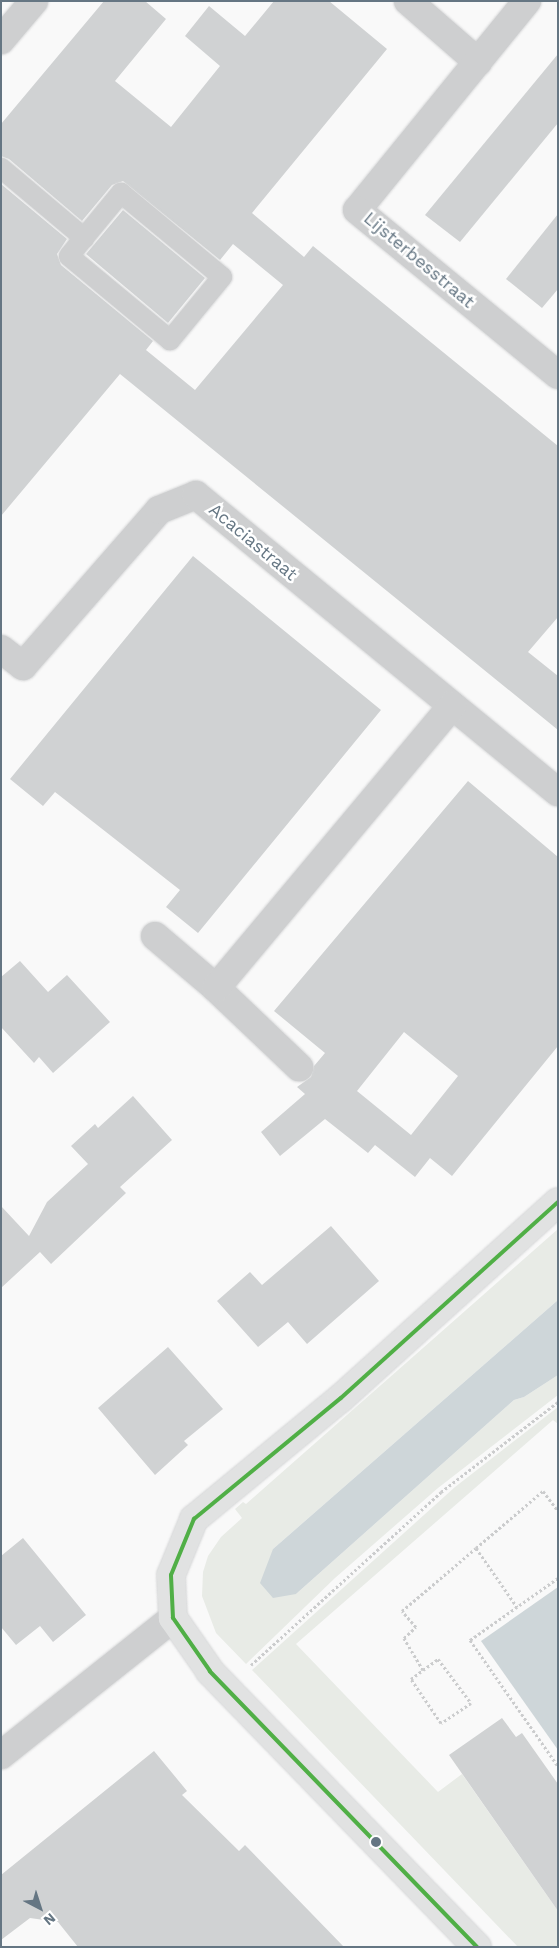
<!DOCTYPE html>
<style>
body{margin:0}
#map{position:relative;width:559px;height:1948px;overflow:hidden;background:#f9f9f9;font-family:"Work Sans",sans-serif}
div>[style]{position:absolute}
.green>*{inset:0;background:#e8ebe6}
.water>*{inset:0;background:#ced6d9}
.building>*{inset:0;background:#d0d2d3}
.path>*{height:3px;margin-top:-1.5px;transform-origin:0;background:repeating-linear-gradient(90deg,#cbcccd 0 2.5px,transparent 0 5px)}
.roads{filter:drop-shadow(0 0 1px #d5d6d7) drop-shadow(0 0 1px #d5d6d7)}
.lane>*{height:20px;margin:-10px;padding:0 10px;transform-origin:10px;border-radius:10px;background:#cecfd0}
.street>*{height:28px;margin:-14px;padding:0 14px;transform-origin:14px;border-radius:14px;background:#cecfd0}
.secondary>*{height:28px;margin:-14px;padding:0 14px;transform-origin:14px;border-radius:14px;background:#e1e2e2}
.bus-1>*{height:4px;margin:-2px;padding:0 2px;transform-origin:2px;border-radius:2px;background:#50af46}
.dots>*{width:14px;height:14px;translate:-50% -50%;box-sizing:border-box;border:2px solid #fff;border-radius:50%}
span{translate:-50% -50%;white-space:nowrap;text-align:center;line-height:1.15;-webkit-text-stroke:5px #fff;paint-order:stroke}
.street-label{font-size:18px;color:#657683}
.frame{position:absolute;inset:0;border:2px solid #657683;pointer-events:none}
.north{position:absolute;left:15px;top:1883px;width:50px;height:50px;-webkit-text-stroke:4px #fff;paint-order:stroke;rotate:140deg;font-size:14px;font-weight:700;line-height:20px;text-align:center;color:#657683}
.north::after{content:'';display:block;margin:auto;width:18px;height:22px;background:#657683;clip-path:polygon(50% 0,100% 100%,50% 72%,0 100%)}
</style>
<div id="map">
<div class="green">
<i style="clip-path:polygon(558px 1229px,558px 1300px,273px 1549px,296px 1594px,514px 1400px,524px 1397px,558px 1375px,558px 1395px,438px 1488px,335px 1578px,246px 1664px,216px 1633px,202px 1596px,203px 1572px,208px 1556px,221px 1537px,242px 1518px,235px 1509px,243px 1502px,246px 1504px)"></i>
<i style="clip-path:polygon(558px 1407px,558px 1424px,553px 1420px,296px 1644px,438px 1792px,462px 1774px,558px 1911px,558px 1947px,518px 1947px,252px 1670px,455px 1487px)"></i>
</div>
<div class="water">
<i style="clip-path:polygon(558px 1300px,558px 1375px,524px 1397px,514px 1400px,296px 1594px,273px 1598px,260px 1583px,273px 1549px)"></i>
<i style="clip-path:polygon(558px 1587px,558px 1750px,481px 1641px)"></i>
</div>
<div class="building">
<i style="clip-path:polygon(104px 1px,145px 1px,166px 19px,115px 81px,171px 127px,220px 66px,185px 36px,209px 6px,245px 36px,274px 1px,329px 1px,387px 49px,252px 213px,304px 257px,313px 246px,558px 446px,558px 617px,528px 652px,558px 676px,558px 730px,120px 374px,1px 516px,1px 184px,67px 239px,57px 254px,61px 265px,153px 341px,146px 350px,195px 390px,283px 285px,233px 244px,220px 260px,123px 181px,112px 185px,82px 221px,9px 159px,1px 156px,1px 124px)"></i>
<i style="clip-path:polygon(558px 54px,558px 123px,460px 242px,425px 215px)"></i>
<i style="clip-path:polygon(123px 210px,205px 278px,168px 323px,86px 254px)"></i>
<i style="clip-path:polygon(558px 214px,558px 289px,542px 308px,506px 279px)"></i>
<i style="clip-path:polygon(193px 556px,381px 710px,198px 933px,166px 907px,180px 890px,55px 792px,43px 806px,10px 779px)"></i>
<i style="clip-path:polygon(evenodd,468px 781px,558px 857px,558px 1046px,452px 1176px,430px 1158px,415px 1177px,375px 1145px,368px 1153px,325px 1119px,280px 1156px,261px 1132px,305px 1094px,297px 1087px,311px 1077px,314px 1066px,325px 1053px,274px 1011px,468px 781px,404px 1032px,458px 1076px,411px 1135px,357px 1091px,404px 1032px)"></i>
<i style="clip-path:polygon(20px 961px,48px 992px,67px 975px,110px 1022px,53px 1073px,39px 1057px,34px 1063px,1px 1027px,1px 977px)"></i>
<i style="clip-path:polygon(133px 1096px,172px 1140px,120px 1187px,126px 1193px,51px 1264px,40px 1252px,1px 1288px,1px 1206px,29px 1236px,47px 1202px,88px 1164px,71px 1146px,95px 1124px,98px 1128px)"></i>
<i style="clip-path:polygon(331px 1226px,379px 1281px,307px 1344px,288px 1322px,258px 1347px,217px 1301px,250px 1272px,262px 1285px)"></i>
<i style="clip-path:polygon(168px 1347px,223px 1409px,184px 1441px,188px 1445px,155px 1475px,98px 1408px)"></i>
<i style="clip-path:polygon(23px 1538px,86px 1615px,53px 1642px,40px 1626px,16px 1645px,1px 1627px,1px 1556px)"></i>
<i style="clip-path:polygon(502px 1718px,516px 1737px,522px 1733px,558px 1784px,558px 1911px,449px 1755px)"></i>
<i style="clip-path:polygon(154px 1751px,187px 1791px,182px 1795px,239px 1851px,245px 1845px,344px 1947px,78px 1947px,58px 1922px,30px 1918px,1px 1940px,1px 1875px)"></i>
</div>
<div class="path">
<i style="left:476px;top:1548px;width:88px;rotate:-40.4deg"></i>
<i style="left:543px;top:1491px;width:25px;rotate:53deg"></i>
<i style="left:558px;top:1578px;width:108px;rotate:144.8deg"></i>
<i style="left:470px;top:1640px;width:154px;rotate:55.1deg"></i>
<i style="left:251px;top:1665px;width:257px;rotate:-42.3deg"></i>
<i style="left:441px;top:1492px;width:148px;rotate:-37.6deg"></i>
<i style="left:423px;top:1670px;width:19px;rotate:-36deg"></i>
<i style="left:438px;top:1659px;width:55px;rotate:53.1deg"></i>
<i style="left:471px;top:1703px;width:36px;rotate:146deg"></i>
<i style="left:441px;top:1723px;width:53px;rotate:-124.3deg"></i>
<i style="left:411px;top:1679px;width:15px;rotate:-37deg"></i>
<i style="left:423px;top:1670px;width:37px;rotate:-121deg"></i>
<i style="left:404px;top:1638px;width:16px;rotate:-43deg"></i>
<i style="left:416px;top:1627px;width:21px;rotate:-131deg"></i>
<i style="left:402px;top:1611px;width:97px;rotate:-40.4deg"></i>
<i style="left:476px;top:1548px;width:72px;rotate:55.2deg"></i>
</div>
<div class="roads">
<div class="lane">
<i style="left:1px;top:168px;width:109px;rotate:40.1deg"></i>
<i style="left:121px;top:193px;width:131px;rotate:39.7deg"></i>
<i style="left:222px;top:277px;width:82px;rotate:129.5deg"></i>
<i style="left:170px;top:340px;width:131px;rotate:-140.3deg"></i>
<i style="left:69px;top:256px;width:82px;rotate:-50.5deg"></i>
</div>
<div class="street">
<i style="left:408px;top:1px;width:93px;rotate:41.1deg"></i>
<i style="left:527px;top:1px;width:269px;rotate:129.1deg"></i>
<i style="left:357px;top:210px;width:260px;rotate:39.4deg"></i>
<i style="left:1px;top:40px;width:51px;rotate:-49.8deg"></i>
<i style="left:1px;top:649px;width:28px;rotate:38deg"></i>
<i style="left:23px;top:666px;width:207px;rotate:-48.9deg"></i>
<i style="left:159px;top:510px;width:40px;rotate:-22deg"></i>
<i style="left:196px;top:495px;width:468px;rotate:39.4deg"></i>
<i style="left:155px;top:936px;width:80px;rotate:40.4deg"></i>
<i style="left:216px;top:988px;width:115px;rotate:43.6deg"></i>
<i style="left:216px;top:988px;width:368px;rotate:-50.1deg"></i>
<i style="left:1px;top:1755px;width:220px;rotate:-38.5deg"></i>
</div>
<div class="secondary">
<i style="left:477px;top:1947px;width:384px;rotate:-134.1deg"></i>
<i style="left:210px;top:1671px;width:65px;rotate:-124.9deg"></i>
<i style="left:173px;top:1618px;width:43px;rotate:-92.7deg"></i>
<i style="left:171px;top:1575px;width:61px;rotate:-67.7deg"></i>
<i style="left:194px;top:1519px;width:190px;rotate:-39.5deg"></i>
<i style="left:341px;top:1398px;width:292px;rotate:-42.1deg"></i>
</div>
</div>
<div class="bus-1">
<i style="left:477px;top:1947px;width:384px;rotate:-134.1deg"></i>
<i style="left:210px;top:1671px;width:65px;rotate:-124.9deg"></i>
<i style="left:173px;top:1618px;width:43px;rotate:-92.7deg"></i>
<i style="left:171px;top:1575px;width:61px;rotate:-67.7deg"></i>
<i style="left:194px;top:1519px;width:190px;rotate:-39.5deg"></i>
<i style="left:341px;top:1398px;width:292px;rotate:-42.1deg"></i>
</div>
<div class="dots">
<i style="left:376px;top:1842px;background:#657683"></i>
</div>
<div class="street-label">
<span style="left:419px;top:260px;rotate:40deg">Lijsterbesstraat</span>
<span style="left:253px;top:542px;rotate:40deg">Acaciastraat</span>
</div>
<div class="frame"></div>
<div class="north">N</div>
</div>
